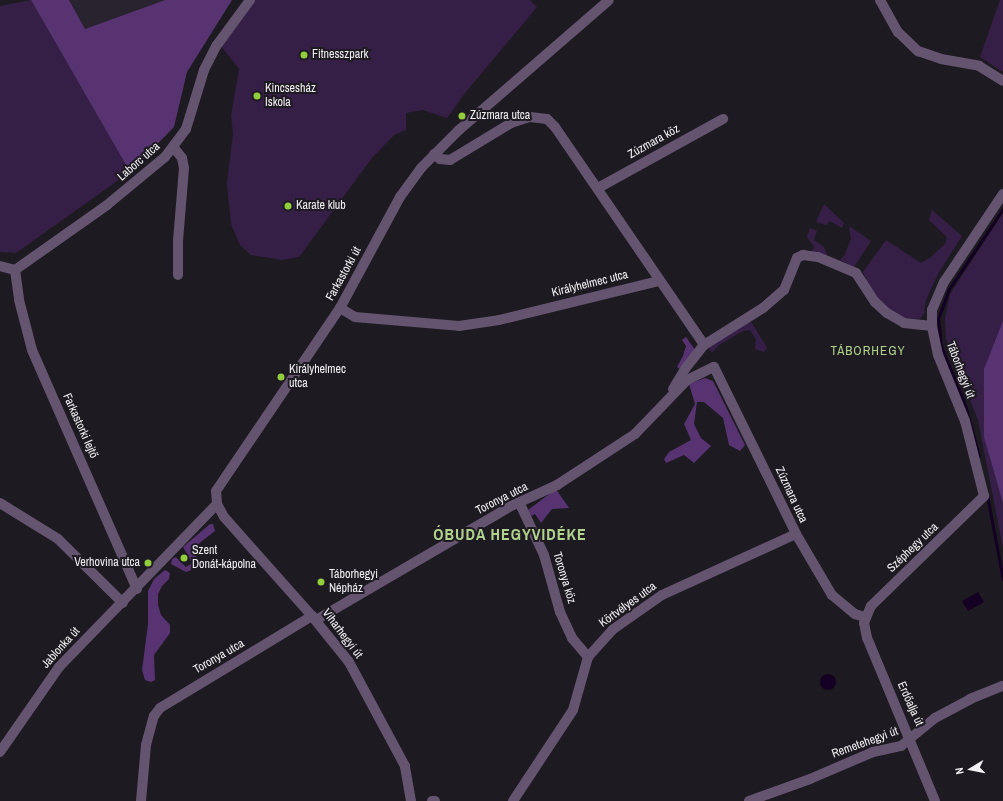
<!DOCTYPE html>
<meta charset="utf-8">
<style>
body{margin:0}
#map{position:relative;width:1003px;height:801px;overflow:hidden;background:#1e1a21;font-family:"Archivo Narrow",sans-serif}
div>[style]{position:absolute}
.built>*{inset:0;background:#29232f}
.green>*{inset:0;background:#361f47}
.forest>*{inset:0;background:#573371}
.water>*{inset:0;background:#130022}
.round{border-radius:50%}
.stream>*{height:3px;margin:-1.5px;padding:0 1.5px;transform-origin:1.5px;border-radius:1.5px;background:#130022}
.minor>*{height:10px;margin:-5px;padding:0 5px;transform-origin:5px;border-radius:5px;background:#645470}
.dots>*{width:11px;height:11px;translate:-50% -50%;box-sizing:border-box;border:2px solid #1e1a21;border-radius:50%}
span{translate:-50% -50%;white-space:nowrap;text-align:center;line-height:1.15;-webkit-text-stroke:4px #1e1a21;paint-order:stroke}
.poi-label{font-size:12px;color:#f3f1f5}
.left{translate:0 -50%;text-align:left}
.right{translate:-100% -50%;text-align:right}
.street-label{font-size:12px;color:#f3f1f5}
.neighbourhood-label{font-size:13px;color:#b0d28c;letter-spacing:1px}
.district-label{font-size:16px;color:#b0d28c;font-weight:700;letter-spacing:1px}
.north{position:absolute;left:951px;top:749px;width:40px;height:40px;-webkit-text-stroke:3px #1e1a21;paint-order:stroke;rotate:260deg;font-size:11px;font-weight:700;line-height:16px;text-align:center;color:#f3f1f5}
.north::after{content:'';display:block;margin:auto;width:14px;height:18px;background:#f3f1f5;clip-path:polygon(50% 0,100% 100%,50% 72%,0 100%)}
</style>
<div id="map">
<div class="built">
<i style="clip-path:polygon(69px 0,165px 0,85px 29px)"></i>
</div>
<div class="green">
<i style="clip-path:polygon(31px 0,130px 172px,16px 253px,0 252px,0 6px)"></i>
<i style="clip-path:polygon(255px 0,530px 0,537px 7px,465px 93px,447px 118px,423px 110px,406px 113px,406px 130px,394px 135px,372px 158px,299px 257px,282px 260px,251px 255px,240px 245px,231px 224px,227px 183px,233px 133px,231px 116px,239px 69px,221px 46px)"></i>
<i style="clip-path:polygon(1000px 0,1003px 0,1003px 72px,980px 57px)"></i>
<i style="clip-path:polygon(824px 204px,844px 223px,842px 228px,830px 221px,826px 225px,816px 222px)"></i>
<i style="clip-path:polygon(932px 210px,962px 236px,938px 274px,926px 300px,924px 314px,920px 319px,904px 318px,886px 308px,870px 289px,863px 272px,886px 240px,921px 263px,931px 257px,945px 244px,947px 237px,929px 220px)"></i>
<i style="clip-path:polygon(1003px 213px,1003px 548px,978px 420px,946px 339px,945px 319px,950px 294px)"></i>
<i style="clip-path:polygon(849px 226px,871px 241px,854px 267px,840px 260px,844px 256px,851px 239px)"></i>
<i style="clip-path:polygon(810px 228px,817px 231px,814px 240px,824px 247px,827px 254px,825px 257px,811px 253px,814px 247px,807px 237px)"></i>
<i style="clip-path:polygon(748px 321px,752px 323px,767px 348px,764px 352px,755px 349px,756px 339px,750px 330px,743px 331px,719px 345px,712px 353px,708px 347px)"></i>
</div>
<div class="forest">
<i style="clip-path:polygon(31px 0,69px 0,85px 29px,165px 0,232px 0,187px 72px,174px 127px,130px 172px)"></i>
<i style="clip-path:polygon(1003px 321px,1003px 503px,984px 437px,984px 369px)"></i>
<i style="clip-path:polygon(686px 337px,695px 350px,680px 369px,677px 367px,683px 356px,686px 346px,682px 340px)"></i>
<i style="clip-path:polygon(705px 378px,713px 381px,745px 445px,740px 451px,729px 445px,723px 418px,704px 402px,697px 402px,694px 424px,701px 438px,711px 446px,694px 463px,684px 455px,666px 463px,664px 459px,669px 452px,691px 440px,684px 424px,695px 404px,689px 384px)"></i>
<i style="clip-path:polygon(556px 489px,569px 508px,552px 509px,541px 523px,535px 514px,531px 516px,528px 510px)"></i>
<i style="clip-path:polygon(210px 524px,213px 524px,215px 531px,192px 549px,199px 562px,197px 568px,186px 572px,171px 564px,172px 559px,176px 557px,186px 567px,192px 563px,183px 547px)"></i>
<i style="clip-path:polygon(165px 570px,170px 573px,169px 579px,162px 586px,158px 594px,158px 605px,161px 615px,170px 625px,170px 633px,154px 655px,155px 680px,151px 682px,145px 680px,142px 670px,148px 624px,148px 591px,154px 579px)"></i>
</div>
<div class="water">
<i style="clip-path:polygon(978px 592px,984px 602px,968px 611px,962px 601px)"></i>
<i class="round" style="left:820px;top:674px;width:16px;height:16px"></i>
</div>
<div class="stream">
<i style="left:979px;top:456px;width:53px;rotate:-105.4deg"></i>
<i style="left:965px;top:405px;width:64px;rotate:-112.1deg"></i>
<i style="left:941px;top:346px;width:27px;rotate:-96deg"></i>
<i style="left:938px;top:319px;width:32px;rotate:-70deg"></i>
<i style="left:949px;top:289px;width:97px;rotate:-56deg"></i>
<i style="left:987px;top:495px;width:86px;rotate:79.3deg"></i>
</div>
<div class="minor">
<i style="left:880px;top:0;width:37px;rotate:61deg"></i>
<i style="left:898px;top:32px;width:28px;rotate:44deg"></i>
<i style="left:918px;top:51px;width:24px;rotate:19deg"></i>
<i style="left:941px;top:59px;width:39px;rotate:10deg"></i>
<i style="left:979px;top:66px;width:28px;rotate:32deg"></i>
<i style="left:174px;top:148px;width:13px;rotate:51deg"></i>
<i style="left:182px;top:158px;width:10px;rotate:79deg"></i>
<i style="left:184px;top:168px;width:73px;rotate:94.7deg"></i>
<i style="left:178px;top:241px;width:34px;rotate:90deg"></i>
<i style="left:434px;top:154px;width:8px;rotate:40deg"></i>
<i style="left:440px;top:159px;width:10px;rotate:6deg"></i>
<i style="left:450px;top:160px;width:71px;rotate:-31.2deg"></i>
<i style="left:511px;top:123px;width:20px;rotate:-18deg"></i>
<i style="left:530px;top:117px;width:17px;rotate:7deg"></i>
<i style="left:547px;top:119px;width:11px;rotate:45deg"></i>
<i style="left:555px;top:127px;width:264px;rotate:55.6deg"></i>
<i style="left:598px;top:188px;width:143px;rotate:-28.9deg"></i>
<i style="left:0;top:266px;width:16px;rotate:15deg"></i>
<i style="left:15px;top:270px;width:113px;rotate:-35.2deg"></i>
<i style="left:107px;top:205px;width:75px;rotate:-39.6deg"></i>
<i style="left:165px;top:157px;width:35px;rotate:-53deg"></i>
<i style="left:186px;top:129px;width:62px;rotate:-73deg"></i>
<i style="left:204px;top:70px;width:28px;rotate:-63deg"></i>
<i style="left:217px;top:45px;width:56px;rotate:-53.7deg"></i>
<i style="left:15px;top:270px;width:30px;rotate:82deg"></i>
<i style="left:19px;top:300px;width:52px;rotate:75.4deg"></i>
<i style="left:32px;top:350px;width:261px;rotate:66.3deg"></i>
<i style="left:340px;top:308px;width:17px;rotate:31deg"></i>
<i style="left:355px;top:317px;width:104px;rotate:4.9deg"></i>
<i style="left:459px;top:326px;width:40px;rotate:-8.5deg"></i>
<i style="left:499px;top:320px;width:165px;rotate:-13.7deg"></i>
<i style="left:673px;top:389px;width:23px;rotate:-59deg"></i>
<i style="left:685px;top:369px;width:31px;rotate:-52deg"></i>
<i style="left:704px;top:345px;width:70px;rotate:-32.1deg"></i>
<i style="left:763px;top:308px;width:28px;rotate:-41deg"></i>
<i style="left:784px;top:290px;width:35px;rotate:-68deg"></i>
<i style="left:797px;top:258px;width:7px;rotate:-27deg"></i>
<i style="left:803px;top:255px;width:15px;rotate:8deg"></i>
<i style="left:818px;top:257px;width:41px;rotate:22.8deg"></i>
<i style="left:856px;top:273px;width:35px;rotate:57deg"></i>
<i style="left:875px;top:302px;width:16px;rotate:43deg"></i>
<i style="left:887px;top:313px;width:20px;rotate:30deg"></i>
<i style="left:904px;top:323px;width:28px;rotate:6deg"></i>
<i style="left:0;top:503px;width:68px;rotate:31.8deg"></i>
<i style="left:58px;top:539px;width:91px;rotate:44.6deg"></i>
<i style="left:520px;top:504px;width:56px;rotate:64.8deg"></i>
<i style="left:544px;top:555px;width:59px;rotate:74.3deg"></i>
<i style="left:560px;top:612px;width:29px;rotate:65deg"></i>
<i style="left:572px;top:638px;width:25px;rotate:50deg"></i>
<i style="left:316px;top:620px;width:226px;rotate:-30.3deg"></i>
<i style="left:511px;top:506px;width:51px;rotate:-24.5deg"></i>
<i style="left:557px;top:485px;width:93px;rotate:-33.2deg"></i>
<i style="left:635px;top:434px;width:75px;rotate:-46.1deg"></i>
<i style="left:687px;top:380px;width:30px;rotate:-26deg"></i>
<i style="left:714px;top:367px;width:186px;rotate:63.8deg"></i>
<i style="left:796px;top:534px;width:71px;rotate:59.5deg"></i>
<i style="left:832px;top:595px;width:30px;rotate:40deg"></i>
<i style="left:855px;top:614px;width:10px;rotate:17deg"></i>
<i style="left:0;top:752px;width:103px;rotate:-55.2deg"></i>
<i style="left:59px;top:667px;width:227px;rotate:-45.9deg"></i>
<i style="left:141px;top:801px;width:56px;rotate:-84.9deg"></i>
<i style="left:146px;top:745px;width:30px;rotate:-75deg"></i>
<i style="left:154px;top:716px;width:10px;rotate:-53deg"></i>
<i style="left:160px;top:708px;width:178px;rotate:-31.2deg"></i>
<i style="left:411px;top:801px;width:36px;rotate:-100deg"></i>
<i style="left:405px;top:766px;width:118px;rotate:-118.3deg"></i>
<i style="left:349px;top:662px;width:59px;rotate:-128.8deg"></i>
<i style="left:312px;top:616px;width:132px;rotate:-131.6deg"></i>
<i style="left:224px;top:517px;width:15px;rotate:-118deg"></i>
<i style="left:217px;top:504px;width:13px;rotate:-94deg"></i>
<i style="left:216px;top:491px;width:221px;rotate:-55.9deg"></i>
<i style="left:340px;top:308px;width:126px;rotate:-61.6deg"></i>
<i style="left:400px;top:197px;width:36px;rotate:-54deg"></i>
<i style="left:421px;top:168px;width:54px;rotate:-45deg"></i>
<i style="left:459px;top:130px;width:198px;rotate:-40.9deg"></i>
<i style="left:432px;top:801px;width:3px"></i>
<i style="left:513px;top:801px;width:109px;rotate:-56.6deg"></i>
<i style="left:573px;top:710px;width:55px;rotate:-74.2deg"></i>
<i style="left:588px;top:657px;width:36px;rotate:-48deg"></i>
<i style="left:612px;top:630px;width:61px;rotate:-35deg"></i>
<i style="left:662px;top:595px;width:147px;rotate:-24.5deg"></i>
<i style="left:749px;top:801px;width:65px;rotate:-19.8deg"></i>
<i style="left:810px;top:779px;width:69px;rotate:-23.2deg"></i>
<i style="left:873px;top:752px;width:29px;rotate:-12deg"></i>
<i style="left:901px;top:746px;width:44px;rotate:-39.5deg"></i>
<i style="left:935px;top:718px;width:40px;rotate:-28deg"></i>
<i style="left:970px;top:699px;width:35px;rotate:-22deg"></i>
<i style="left:935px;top:801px;width:177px;rotate:-112.6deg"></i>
<i style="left:867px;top:638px;width:15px;rotate:-101deg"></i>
<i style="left:864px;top:623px;width:18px;rotate:-68deg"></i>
<i style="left:871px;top:606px;width:158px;rotate:-44.2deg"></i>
<i style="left:984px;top:496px;width:77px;rotate:-104.2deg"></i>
<i style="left:965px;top:421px;width:71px;rotate:-112.2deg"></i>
<i style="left:938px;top:355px;width:30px;rotate:-102deg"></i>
<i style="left:932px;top:326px;width:16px;rotate:-90deg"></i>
<i style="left:932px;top:310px;width:30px;rotate:-67deg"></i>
<i style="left:944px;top:282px;width:106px;rotate:-56.2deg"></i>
</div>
<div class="dots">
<i style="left:304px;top:55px;background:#92cd3e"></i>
<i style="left:257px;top:96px;background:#92cd3e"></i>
<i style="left:462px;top:116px;background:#92cd3e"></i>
<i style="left:288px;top:206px;background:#92cd3e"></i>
<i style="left:281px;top:377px;background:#92cd3e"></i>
<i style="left:184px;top:558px;background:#92cd3e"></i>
<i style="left:148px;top:563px;background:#92cd3e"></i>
<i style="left:321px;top:582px;background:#92cd3e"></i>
</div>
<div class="poi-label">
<span class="left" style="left:312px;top:55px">Fitnesszpark</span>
<span class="left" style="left:265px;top:96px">Kincsesház<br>Iskola</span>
<span class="left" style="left:470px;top:116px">Zúzmara utca</span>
<span class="left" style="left:296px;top:206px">Karate klub</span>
<span class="left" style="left:289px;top:377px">Királyhelmec<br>utca</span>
<span class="left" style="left:192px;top:558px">Szent<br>Donát-kápolna</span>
<span class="right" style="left:140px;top:563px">Verhovina utca</span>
<span class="left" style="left:329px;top:582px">Táborhegyi<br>Népház</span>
</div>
<div class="street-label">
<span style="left:654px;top:142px;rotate:-29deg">Zúzmara köz</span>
<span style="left:139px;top:162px;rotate:-41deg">Laborc utca</span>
<span style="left:344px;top:274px;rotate:-61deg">Farkastorki út</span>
<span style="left:590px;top:284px;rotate:-14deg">Királyhelmec utca</span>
<span style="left:960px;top:370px;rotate:69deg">Táborhegyi út</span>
<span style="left:80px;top:426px;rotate:66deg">Farkastorki lejtő</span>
<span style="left:791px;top:495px;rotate:65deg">Zúzmara utca</span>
<span style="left:502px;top:499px;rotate:-27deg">Toronya utca</span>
<span style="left:913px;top:548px;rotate:-44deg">Széphegy utca</span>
<span style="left:564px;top:578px;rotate:73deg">Toronya köz</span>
<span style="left:628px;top:605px;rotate:-36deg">Körtvélyes utca</span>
<span style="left:342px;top:634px;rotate:53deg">Viharhegyi út</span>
<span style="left:61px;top:648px;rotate:-48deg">Jablonka út</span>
<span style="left:219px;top:657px;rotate:-30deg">Toronya utca</span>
<span style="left:910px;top:704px;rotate:66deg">Erdőalja út</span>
<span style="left:865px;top:743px;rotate:-20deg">Remetehegyi út</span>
</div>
<div class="neighbourhood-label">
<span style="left:868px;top:351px">TÁBORHEGY</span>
</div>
<div class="district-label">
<span style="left:510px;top:534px">ÓBUDA HEGYVIDÉKE</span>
</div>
<div class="north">N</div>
</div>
